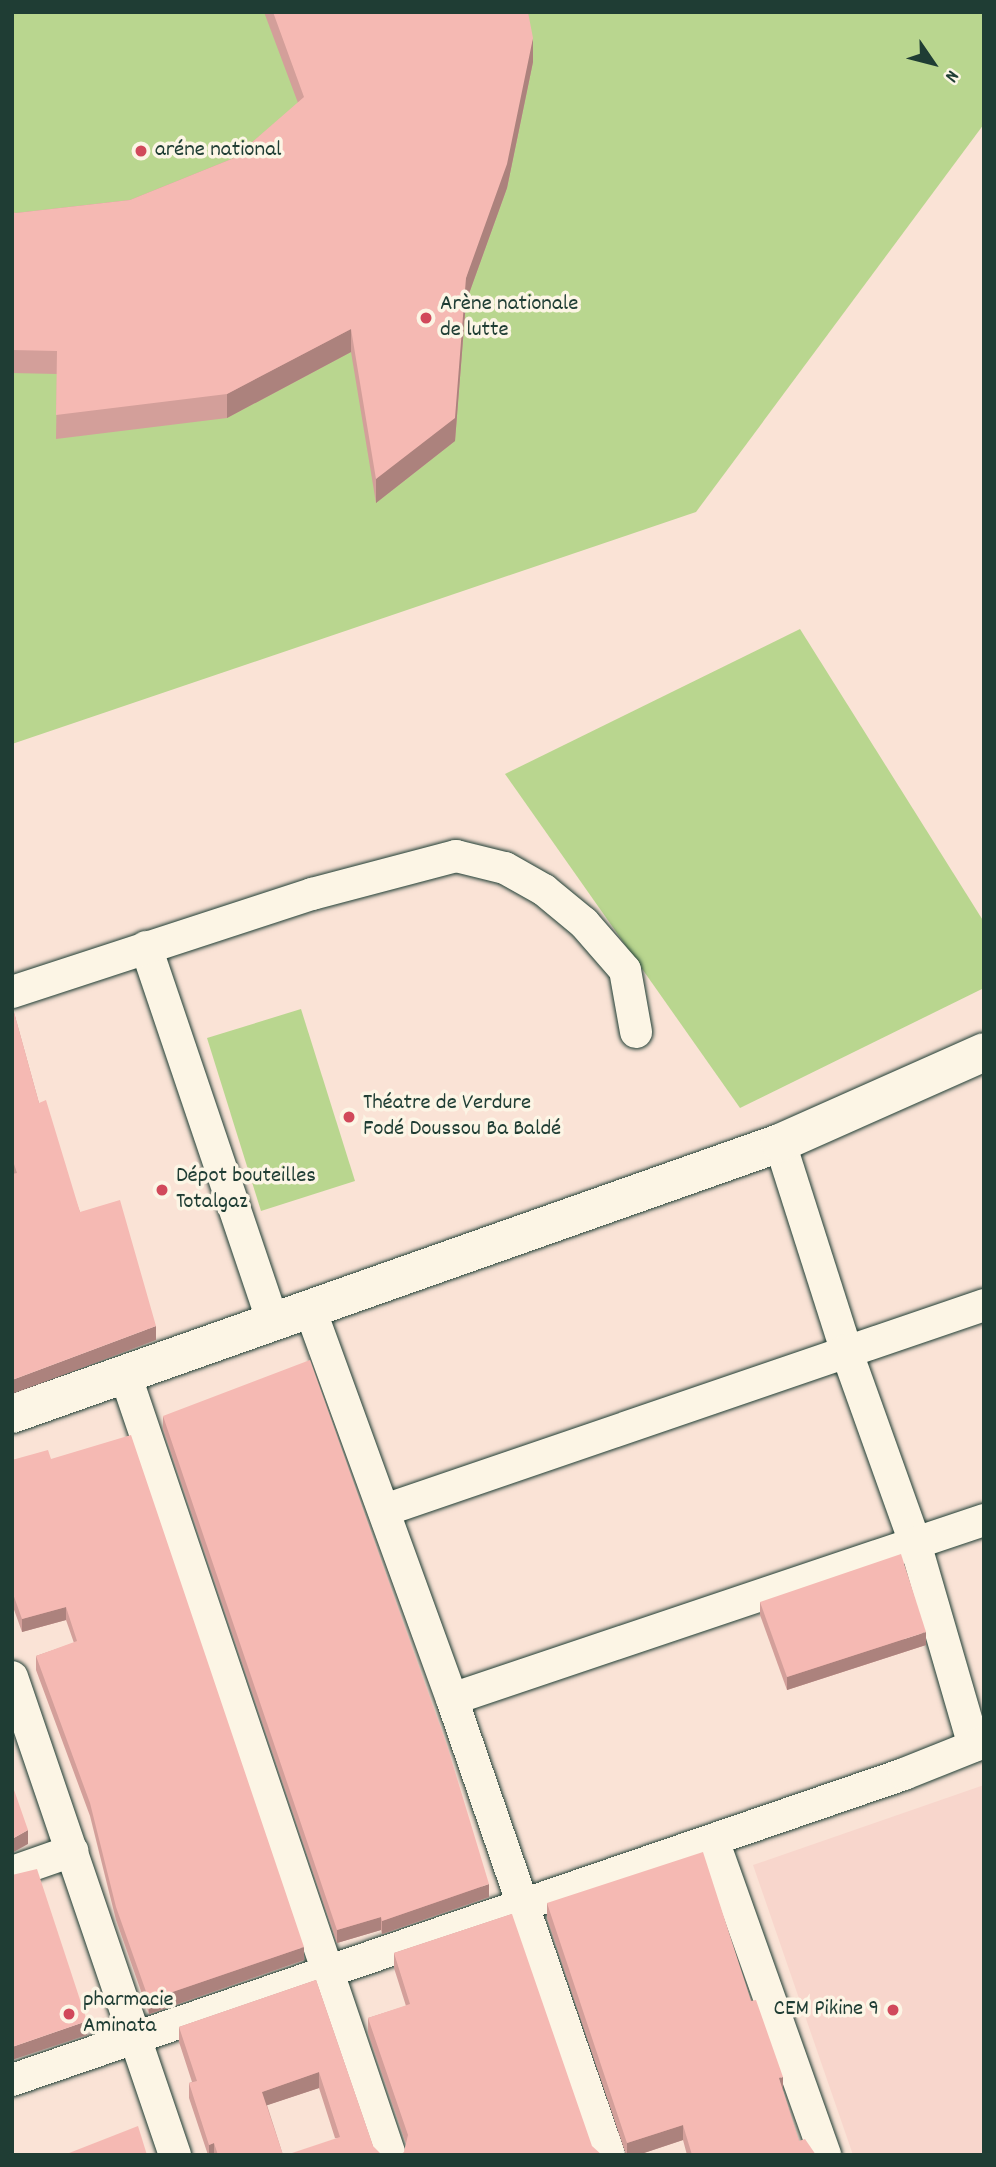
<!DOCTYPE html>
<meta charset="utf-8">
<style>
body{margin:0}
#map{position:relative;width:996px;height:2167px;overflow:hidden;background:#fae3d6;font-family:Dekko,sans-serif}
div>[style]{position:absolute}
.built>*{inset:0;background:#f8d6cc}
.green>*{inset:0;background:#b9d68f}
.roads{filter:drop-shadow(0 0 2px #1f3d34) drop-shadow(0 0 2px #1f3d34)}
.minor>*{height:32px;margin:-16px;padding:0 16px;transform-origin:16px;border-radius:16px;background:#fcf5e5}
.tertiary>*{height:38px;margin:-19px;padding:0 19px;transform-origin:19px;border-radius:19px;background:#fcf5e5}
.wall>*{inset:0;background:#d39f9a}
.shaded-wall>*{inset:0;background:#ac827d}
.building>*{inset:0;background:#f5b9b3}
.dots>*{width:19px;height:19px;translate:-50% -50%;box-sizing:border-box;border:4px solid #fcf5e5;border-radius:50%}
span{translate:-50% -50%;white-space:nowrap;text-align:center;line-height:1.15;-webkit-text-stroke:7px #fcf5e5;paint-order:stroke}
.poi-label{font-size:23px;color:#1f3d34}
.left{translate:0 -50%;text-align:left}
.right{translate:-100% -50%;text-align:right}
.frame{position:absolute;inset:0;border:14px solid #1f3d34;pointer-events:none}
.north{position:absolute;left:898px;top:28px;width:70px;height:70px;-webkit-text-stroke:5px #fcf5e5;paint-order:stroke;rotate:125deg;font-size:19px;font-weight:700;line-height:28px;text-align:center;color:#1f3d34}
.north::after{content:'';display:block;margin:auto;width:24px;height:32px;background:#1f3d34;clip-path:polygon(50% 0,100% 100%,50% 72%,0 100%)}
</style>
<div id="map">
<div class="built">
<i style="clip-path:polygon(984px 1785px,984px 2155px,853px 2155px,753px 1865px)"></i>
</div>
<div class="green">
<i style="clip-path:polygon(12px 12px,984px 12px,984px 124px,696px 512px,12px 744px)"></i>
<i style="clip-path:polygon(800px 629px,984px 922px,984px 988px,740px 1108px,505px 774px)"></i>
<i style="clip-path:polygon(301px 1009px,355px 1181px,261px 1211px,207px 1038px)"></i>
</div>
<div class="roads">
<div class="minor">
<i style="left:146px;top:947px;width:396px;rotate:71.3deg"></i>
<i style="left:12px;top:992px;width:316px;rotate:-18.1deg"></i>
<i style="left:312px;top:894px;width:149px;rotate:-14.8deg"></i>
<i style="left:456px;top:856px;width:50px;rotate:13.8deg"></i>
<i style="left:505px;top:868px;width:45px;rotate:29.4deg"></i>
<i style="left:544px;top:890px;width:52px;rotate:39.5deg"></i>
<i style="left:584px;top:923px;width:62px;rotate:48.9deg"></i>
<i style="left:625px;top:970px;width:63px;rotate:79.9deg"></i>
<i style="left:780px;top:1143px;width:217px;rotate:72.3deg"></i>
<i style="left:846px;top:1350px;width:205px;rotate:70.3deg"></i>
<i style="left:915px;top:1543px;width:211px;rotate:73.8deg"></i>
<i style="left:310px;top:1309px;width:415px;rotate:70deg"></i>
<i style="left:452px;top:1699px;width:482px;rotate:71deg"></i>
<i style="left:125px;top:1374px;width:825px;rotate:71.26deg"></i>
<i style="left:385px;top:1510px;width:633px;rotate:-18.89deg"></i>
<i style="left:12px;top:1677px;width:505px;rotate:71.17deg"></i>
<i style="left:452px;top:1699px;width:561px;rotate:-18.6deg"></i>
<i style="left:713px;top:1840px;width:334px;rotate:70.4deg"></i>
<i style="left:12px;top:1872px;width:64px;rotate:-19.3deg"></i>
<i style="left:12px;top:2080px;width:943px;rotate:-18.93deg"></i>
<i style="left:904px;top:1774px;width:86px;rotate:-21.8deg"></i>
</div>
<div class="tertiary">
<i style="left:12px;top:1414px;width:814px;rotate:-19.44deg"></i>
<i style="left:780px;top:1143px;width:223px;rotate:-24deg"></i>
</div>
</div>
<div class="wall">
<i style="clip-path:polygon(264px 12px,528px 12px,533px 62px,507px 188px,466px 302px,455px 441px,376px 503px,351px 352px,227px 418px,56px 439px,57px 374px,12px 373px,12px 212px,16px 213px,130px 200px,234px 158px,298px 103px)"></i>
<i style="clip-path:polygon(12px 1005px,39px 1103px,80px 1212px,156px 1340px,13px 1174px)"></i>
<i style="clip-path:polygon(163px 1416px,489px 1897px,382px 1934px,381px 1930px,337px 1943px,163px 1429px)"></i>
<i style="clip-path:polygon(51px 1459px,304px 1960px,149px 2014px,116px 1920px,90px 1816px,36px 1670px,36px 1656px,74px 1643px,66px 1620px,22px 1632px,12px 1604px,12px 1460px)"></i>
<i style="clip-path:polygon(760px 1602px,926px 1645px,787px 1690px,760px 1615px)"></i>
<i style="clip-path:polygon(547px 1903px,751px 2001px,783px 2091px,799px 2141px,816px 2155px,687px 2155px,683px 2140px,638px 2155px,626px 2155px,547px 1918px)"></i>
<i style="clip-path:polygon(512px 1914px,404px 2152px,406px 2144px,368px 2033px,368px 2018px,406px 2006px,394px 1968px,394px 1953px)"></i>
<i style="clip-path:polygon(316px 1980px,373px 2146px,335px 2138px,319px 2088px,267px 2105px,283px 2155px,208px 2155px,189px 2098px,189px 2083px,192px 2082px,179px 2042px,179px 2027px)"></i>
</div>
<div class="shaded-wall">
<i style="clip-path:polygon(533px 38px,533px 62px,507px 188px,466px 302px,455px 441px,376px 503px,376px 479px,466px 278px)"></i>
<i style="clip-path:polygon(351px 329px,351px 352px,227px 418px,227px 394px)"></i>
<i style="clip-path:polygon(156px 1326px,156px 1340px,12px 1394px,12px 1380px)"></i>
<i style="clip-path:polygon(66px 1607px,66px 1620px,22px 1632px,22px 1619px)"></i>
<i style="clip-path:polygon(926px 1632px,926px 1645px,787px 1690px,787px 1677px)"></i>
<i style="clip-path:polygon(28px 1830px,28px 1844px,12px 1853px,12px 1839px)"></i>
<i style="clip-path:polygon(489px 1884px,489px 1897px,382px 1934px,382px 1921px)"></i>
<i style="clip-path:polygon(381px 1917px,381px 1930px,337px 1943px,337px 1930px)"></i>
<i style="clip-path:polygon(304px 1947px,304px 1960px,149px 2014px,149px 2000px)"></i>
<i style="clip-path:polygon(87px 2021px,87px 2035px,12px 2060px,12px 2047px)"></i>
<i style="clip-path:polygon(319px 2072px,319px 2088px,262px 2107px,262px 2092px)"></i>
<i style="clip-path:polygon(783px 2077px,783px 2092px,779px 2078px)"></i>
<i style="clip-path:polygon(683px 2125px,683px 2140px,638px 2155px,627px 2155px,627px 2143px)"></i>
<i style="clip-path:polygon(214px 2143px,214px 2155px,209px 2155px,209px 2145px)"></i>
</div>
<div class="building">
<i style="clip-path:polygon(273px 12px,528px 12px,533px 38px,507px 164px,466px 278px,455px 418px,376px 479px,351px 329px,227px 394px,56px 415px,57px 351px,12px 350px,12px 212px,16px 213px,130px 200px,234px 158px,304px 97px)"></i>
<i style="clip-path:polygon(12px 1005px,39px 1103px,46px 1100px,80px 1212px,120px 1200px,156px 1326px,12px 1380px,12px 1174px,17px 1173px,12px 1158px)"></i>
<i style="clip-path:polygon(310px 1360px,447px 1745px,489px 1884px,382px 1921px,381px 1917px,337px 1930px,163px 1416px)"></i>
<i style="clip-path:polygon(131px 1435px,304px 1947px,149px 2000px,116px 1907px,90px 1803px,36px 1656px,77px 1641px,66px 1607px,22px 1619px,12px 1591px,12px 1460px,48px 1450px,51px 1459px)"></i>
<i style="clip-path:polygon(901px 1554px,926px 1632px,787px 1677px,760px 1602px)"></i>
<i style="clip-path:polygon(12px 1784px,28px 1830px,12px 1839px)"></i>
<i style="clip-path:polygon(703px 1852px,751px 2001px,756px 2000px,783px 2077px,779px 2078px,799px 2141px,805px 2139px,816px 2155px,692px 2155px,683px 2125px,627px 2143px,547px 1903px)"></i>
<i style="clip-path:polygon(37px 1869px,87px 2021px,12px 2047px,12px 1875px)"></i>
<i style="clip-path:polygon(512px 1914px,592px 2146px,602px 2155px,400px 2155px,404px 2152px,408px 2135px,368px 2018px,410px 2004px,394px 1953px)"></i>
<i style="clip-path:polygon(316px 1980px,373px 2146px,382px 2155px,286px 2155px,340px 2137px,319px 2072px,262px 2092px,283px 2155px,218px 2155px,214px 2143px,209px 2145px,189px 2083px,197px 2081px,179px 2027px)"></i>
<i style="clip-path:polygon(138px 2126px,147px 2155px,64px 2155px)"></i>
</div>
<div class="dots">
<i style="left:141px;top:151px;background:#d1495b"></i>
<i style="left:426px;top:318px;background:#d1495b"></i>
<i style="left:349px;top:1117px;background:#d1495b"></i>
<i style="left:162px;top:1190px;background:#d1495b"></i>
<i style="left:893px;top:2010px;background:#d1495b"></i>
<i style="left:69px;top:2014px;background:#d1495b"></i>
</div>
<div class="poi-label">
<span class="left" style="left:155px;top:151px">aréne national</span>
<span class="left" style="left:440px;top:318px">Arène nationale<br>de lutte</span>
<span class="left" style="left:363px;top:1117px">Théatre de Verdure<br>Fodé Doussou Ba Baldé</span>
<span class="left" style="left:176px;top:1190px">Dépot bouteilles<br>Totalgaz</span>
<span class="left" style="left:83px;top:2014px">pharmacie<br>Aminata</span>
<span class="right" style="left:879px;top:2010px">CEM Pikine 9</span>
</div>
<div class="frame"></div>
<div class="north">N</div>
</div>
